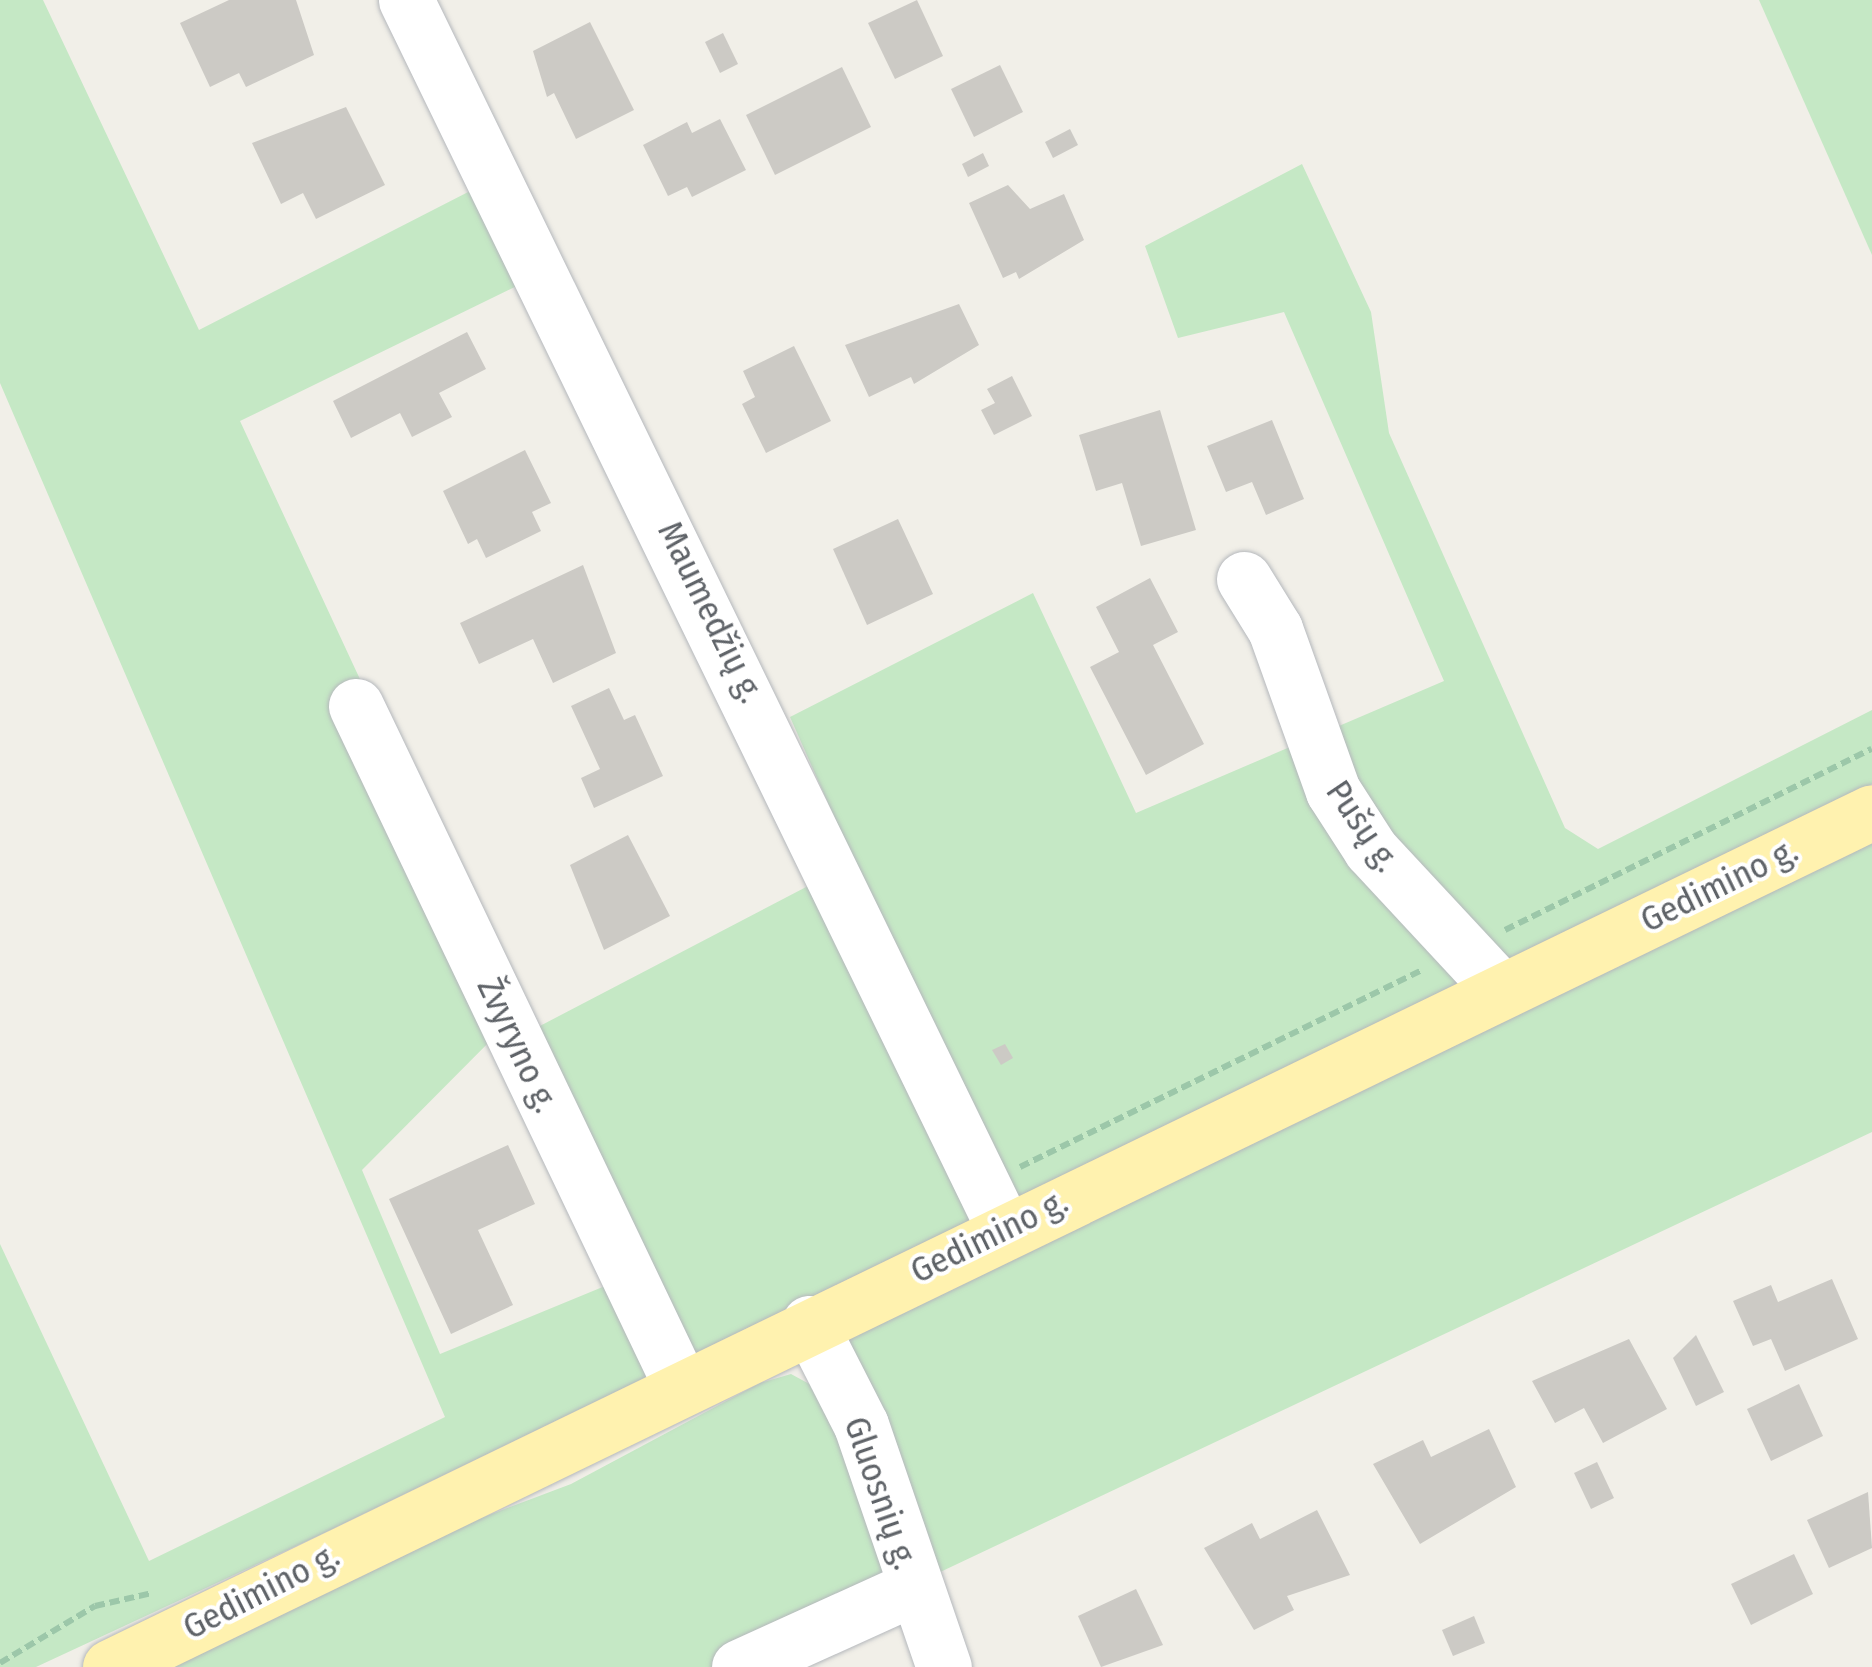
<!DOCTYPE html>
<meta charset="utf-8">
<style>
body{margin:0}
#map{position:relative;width:1872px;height:1667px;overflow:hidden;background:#f1efe8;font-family:"Fira Sans Condensed",sans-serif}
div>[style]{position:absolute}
.green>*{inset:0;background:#c5e8c5}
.building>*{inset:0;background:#cccac5}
.path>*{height:6px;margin-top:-3px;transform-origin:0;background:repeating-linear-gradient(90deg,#9cc7a9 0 10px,transparent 0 15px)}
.roads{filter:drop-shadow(0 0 2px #b5b8bc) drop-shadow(0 0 2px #b5b8bc)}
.minor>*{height:55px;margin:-27.5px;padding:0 27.5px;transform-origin:27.5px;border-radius:27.5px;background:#fff}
.major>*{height:55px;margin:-27.5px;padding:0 27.5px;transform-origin:27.5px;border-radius:27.5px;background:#fff2af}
span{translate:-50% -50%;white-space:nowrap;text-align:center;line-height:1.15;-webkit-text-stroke:8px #fff;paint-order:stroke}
.street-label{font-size:35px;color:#5f6368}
</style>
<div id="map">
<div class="green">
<i style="clip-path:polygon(0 0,43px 0,199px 330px,474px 189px,521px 284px,240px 421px,516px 1015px,362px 1170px,440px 1354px,639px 1272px,536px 1028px,854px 862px,790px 717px,1033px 593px,1136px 813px,1444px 681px,1284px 312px,1178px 338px,1145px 246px,1302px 164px,1371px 312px,1389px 433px,1565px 828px,1598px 849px,1872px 710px,1872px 784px,324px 1533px,36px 1667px,0 1667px,0 1244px,149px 1561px,445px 1417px,0 383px)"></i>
<i style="clip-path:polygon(1759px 0,1872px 0,1872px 255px)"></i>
<i style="clip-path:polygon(1872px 812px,1872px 1132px,739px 1667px,172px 1667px,439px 1534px,571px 1484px,760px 1383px,791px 1374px,826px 1393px,809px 1323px)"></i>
</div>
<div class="building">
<i style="clip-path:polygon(229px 0,296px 0,314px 55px,246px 87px,239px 73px,210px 87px,180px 23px)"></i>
<i style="clip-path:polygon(917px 0,943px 56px,895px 79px,868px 23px)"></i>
<i style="clip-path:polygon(590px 22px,634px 110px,576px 139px,554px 93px,547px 97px,533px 51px)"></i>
<i style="clip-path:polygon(723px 33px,738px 64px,720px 73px,705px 42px)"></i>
<i style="clip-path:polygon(1000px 65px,1023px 112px,974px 137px,951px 89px)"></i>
<i style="clip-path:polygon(842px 67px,871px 127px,775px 175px,746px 115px)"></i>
<i style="clip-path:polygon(346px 107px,385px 185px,316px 219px,303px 193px,281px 204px,252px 143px)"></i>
<i style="clip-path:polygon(720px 119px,746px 170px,692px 197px,687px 187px,668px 196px,643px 145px,687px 122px,692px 133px)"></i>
<i style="clip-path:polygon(1070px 129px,1078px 145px,1053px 158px,1045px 142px)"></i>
<i style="clip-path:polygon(983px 153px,989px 166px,968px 177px,962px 164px)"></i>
<i style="clip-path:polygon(1008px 185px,1030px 209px,1064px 194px,1084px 240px,1019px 279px,1016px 272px,1003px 278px,969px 203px)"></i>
<i style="clip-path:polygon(959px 304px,979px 345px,914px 384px,911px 377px,869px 397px,845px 345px)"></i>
<i style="clip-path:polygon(467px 332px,486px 369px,439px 393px,452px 417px,412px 437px,400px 413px,351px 438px,333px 401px)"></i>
<i style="clip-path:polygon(794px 346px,831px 421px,766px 453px,742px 404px,755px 397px,743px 371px)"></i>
<i style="clip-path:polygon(1012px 376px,1032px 416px,994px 435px,981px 410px,995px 403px,987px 389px)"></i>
<i style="clip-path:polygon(1160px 410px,1196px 530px,1141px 546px,1122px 483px,1096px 491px,1079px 435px)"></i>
<i style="clip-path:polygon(1272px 420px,1304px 499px,1266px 515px,1252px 482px,1226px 492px,1207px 446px)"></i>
<i style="clip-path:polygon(525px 450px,551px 503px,532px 512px,541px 531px,486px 558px,477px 539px,468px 544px,443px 491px)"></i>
<i style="clip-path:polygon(898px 519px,933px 594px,867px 625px,833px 549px)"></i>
<i style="clip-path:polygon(583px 565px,616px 653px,553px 683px,533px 639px,479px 664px,460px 623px)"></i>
<i style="clip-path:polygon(1150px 578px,1178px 632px,1153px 645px,1204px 744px,1146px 775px,1090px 667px,1119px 652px,1096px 607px)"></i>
<i style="clip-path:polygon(609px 688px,624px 720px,635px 715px,663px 776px,594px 808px,581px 778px,600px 769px,571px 706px)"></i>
<i style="clip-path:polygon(628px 835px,670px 916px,604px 950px,570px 865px)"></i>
<i style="clip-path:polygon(1005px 1044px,1013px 1058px,1001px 1065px,992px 1050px)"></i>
<i style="clip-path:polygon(508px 1145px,535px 1204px,478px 1230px,513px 1305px,451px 1334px,389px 1199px)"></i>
<i style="clip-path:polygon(1832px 1279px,1858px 1339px,1785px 1371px,1771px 1339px,1753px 1346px,1733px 1301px,1771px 1285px,1778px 1302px)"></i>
<i style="clip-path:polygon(1696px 1335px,1724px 1392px,1696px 1406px,1673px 1358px)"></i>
<i style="clip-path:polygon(1629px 1339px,1667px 1409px,1603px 1443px,1584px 1408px,1555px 1423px,1532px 1381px)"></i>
<i style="clip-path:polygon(1799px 1384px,1823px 1436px,1771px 1461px,1747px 1409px)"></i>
<i style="clip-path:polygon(1489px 1429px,1516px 1487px,1420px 1544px,1373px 1464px,1423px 1440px,1431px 1457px)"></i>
<i style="clip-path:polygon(1597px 1462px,1614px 1498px,1591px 1509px,1574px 1473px)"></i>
<i style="clip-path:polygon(1868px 1492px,1872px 1548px,1829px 1568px,1807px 1520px)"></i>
<i style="clip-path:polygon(1317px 1510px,1350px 1575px,1287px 1596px,1294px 1610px,1254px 1630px,1204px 1548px,1252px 1523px,1260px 1539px)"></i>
<i style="clip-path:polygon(1794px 1554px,1813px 1594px,1751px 1625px,1731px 1584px)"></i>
<i style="clip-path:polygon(1136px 1589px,1163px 1645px,1101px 1667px,1078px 1616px)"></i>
<i style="clip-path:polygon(1474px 1616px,1485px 1643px,1453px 1656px,1442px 1630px)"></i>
</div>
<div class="path">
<i style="left:1505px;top:930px;width:409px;rotate:-26.3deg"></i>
<i style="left:1020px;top:1167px;width:448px;rotate:-26.1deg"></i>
<i style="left:0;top:1663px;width:111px;rotate:-31deg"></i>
<i style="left:95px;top:1606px;width:58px;rotate:-12.8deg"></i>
</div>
<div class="roads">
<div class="minor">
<i style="left:406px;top:0;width:1367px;rotate:64.05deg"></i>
<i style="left:1244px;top:579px;width:59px;rotate:58.2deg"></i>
<i style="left:1275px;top:629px;width:172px;rotate:70.3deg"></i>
<i style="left:1333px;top:791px;width:70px;rotate:57.2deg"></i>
<i style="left:1371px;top:850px;width:191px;rotate:47.1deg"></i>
<i style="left:356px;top:706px;width:751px;rotate:64.46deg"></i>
<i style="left:809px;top:1323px;width:114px;rotate:63deg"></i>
<i style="left:861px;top:1425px;width:256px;rotate:71.1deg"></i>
<i style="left:739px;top:1667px;width:191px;rotate:-24.4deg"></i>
</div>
<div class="major">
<i style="left:110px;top:1667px;width:1958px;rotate:-25.88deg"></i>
</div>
</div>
<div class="street-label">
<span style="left:711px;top:612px;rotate:64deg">Maumedžių g.</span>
<span style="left:1363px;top:826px;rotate:56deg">Pušų g.</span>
<span style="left:1719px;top:885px;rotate:-26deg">Gedimino g.</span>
<span style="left:518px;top:1045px;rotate:65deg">Žvyryno g.</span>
<span style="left:989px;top:1236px;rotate:-26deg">Gedimino g.</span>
<span style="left:881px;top:1493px;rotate:71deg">Gluosnių g.</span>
<span style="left:261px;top:1591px;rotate:-27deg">Gedimino g.</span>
</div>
</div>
